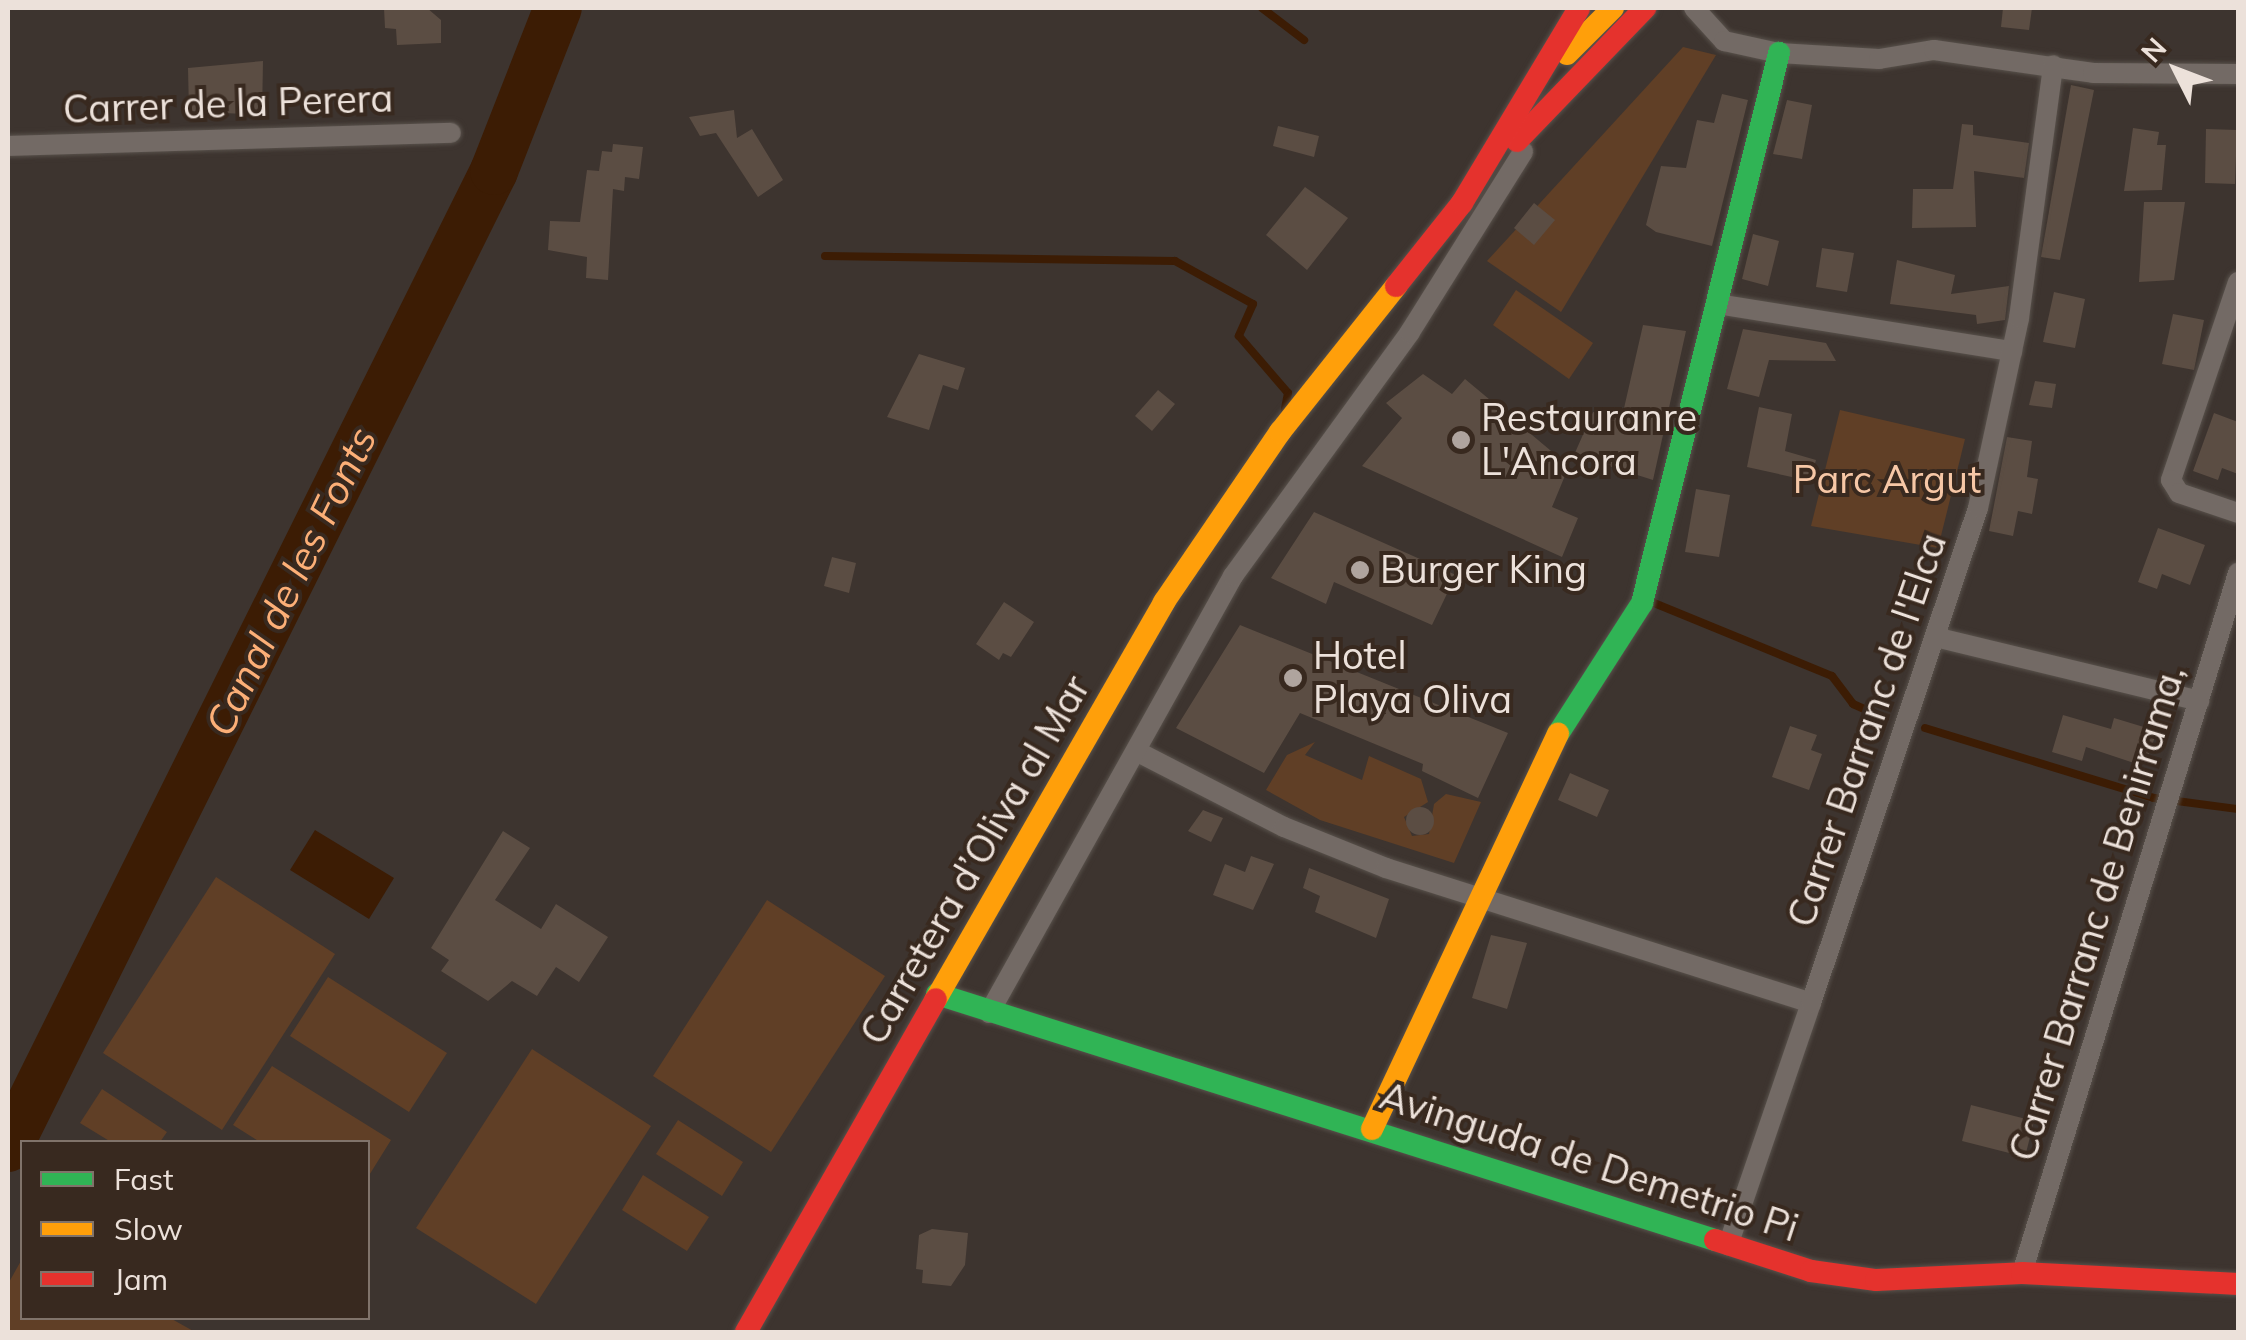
<!DOCTYPE html>
<meta charset="utf-8">
<style>
body{margin:0}
#map{position:relative;width:2246px;height:1340px;overflow:hidden;background:#3d342f;font-family:Mulish,sans-serif}
div>[style]{position:absolute}
.green>*{inset:0;background:#603f26}
.water>*{inset:0;background:#3c1c04}
.stream>*{height:8px;margin:-4px;padding:0 4px;transform-origin:4px;border-radius:4px;background:#3c1c04}
.river>*{height:48px;margin:-24px;padding:0 24px;transform-origin:24px;border-radius:24px;background:#3c1c04}
.building>*{inset:0;background:#5b4d43}
.round{border-radius:50%}
.roads{filter:drop-shadow(0 0 2px #58514b) drop-shadow(0 0 2px #58514b)}
.street>*{height:20px;margin:-10px;padding:0 10px;transform-origin:10px;border-radius:10px;background:#736a65}
.fast>*{height:22px;margin:-11px;padding:0 11px;transform-origin:11px;border-radius:11px;background:#30b455}
.slow>*{height:22px;margin:-11px;padding:0 11px;transform-origin:11px;border-radius:11px;background:#ff9f0a}
.jam>*{height:22px;margin:-11px;padding:0 11px;transform-origin:11px;border-radius:11px;background:#e5322d}
.dots>*{width:28px;height:28px;translate:-50% -50%;box-sizing:border-box;border:5px solid #38291f;border-radius:50%}
span{translate:-50% -50%;white-space:nowrap;text-align:center;line-height:1.15;-webkit-text-stroke:8px #38291f;paint-order:stroke}
.street-label{font-size:38px;color:#ece1da}
.poi-label{font-size:38px;color:#ece1da}
.left{translate:0 -50%;text-align:left}
.park-label{font-size:38px;color:#f6c7a6}
.water-label{font-size:40px;color:#fcaf77;font-style:italic}
.frame{position:absolute;inset:0;border:10px solid #ece1da;pointer-events:none}
.legend{position:absolute;left:20px;top:1140px;width:350px;height:180px;box-sizing:border-box;background:#38291f;border:2px solid #80736a;margin:0;padding:12px 18px;list-style:none;font-size:30px;color:#ece1da}
.legend li{display:flex;align-items:center;gap:20px;height:50px}
.legend b{width:50px;border:2px solid #80736a}
.north{position:absolute;left:2126px;top:20px;width:100px;height:100px;-webkit-text-stroke:8px #38291f;paint-order:stroke;rotate:312deg;font-size:28px;font-weight:700;line-height:40px;text-align:center;color:#ece1da}
.north::after{content:'';display:block;margin:auto;width:35px;height:45px;background:#ece1da;clip-path:polygon(50% 0,100% 100%,50% 72%,0 100%)}
</style>
<div id="map">
<div class="green">
<i style="clip-path:polygon(1683px 47px,1716px 55px,1561px 312px,1487px 261px)"></i>
<i style="clip-path:polygon(1516px 290px,1593px 343px,1569px 379px,1493px 325px)"></i>
<i style="clip-path:polygon(1840px 410px,1965px 439px,1938px 548px,1811px 526px)"></i>
<i style="clip-path:polygon(1315px 742px,1305px 755px,1362px 780px,1369px 756px,1421px 779px,1428px 802px,1404px 817px,1412px 836px,1429px 834px,1434px 804px,1446px 794px,1481px 802px,1454px 863px,1320px 820px,1266px 790px,1287px 755px)"></i>
<i style="clip-path:polygon(216px 877px,335px 954px,222px 1130px,103px 1053px)"></i>
<i style="clip-path:polygon(767px 900px,885px 976px,771px 1152px,653px 1076px)"></i>
<i style="clip-path:polygon(328px 977px,447px 1053px,409px 1112px,290px 1036px)"></i>
<i style="clip-path:polygon(532px 1049px,651px 1126px,536px 1304px,416px 1228px)"></i>
<i style="clip-path:polygon(272px 1066px,391px 1140px,368px 1177px,368px 1142px,260px 1142px,233px 1125px)"></i>
<i style="clip-path:polygon(102px 1089px,167px 1132px,160px 1142px,111px 1142px,80px 1123px)"></i>
<i style="clip-path:polygon(678px 1120px,743px 1162px,722px 1196px,656px 1154px)"></i>
<i style="clip-path:polygon(643px 1175px,709px 1217px,687px 1251px,622px 1210px)"></i>
<i style="clip-path:polygon(22px 1259px,22px 1318px,170px 1318px,195px 1332px,8px 1332px,8px 1284px)"></i>
</div>
<div class="water">
<i style="clip-path:polygon(315px 830px,394px 878px,369px 919px,290px 870px)"></i>
</div>
<div class="stream">
<i style="left:1262px;top:8px;width:53px;rotate:37.3deg"></i>
<i style="left:825px;top:256px;width:350px;rotate:0.8deg"></i>
<i style="left:1175px;top:261px;width:89px;rotate:28.9deg"></i>
<i style="left:1253px;top:304px;width:35px;rotate:114deg"></i>
<i style="left:1239px;top:336px;width:75px;rotate:49.3deg"></i>
<i style="left:1288px;top:393px;width:16px;rotate:101deg"></i>
<i style="left:1654px;top:603px;width:192px;rotate:22.3deg"></i>
<i style="left:1832px;top:676px;width:35px;rotate:53deg"></i>
<i style="left:1853px;top:704px;width:35px;rotate:24deg"></i>
<i style="left:1925px;top:728px;width:239px;rotate:17deg"></i>
<i style="left:2154px;top:798px;width:85px;rotate:7.5deg"></i>
</div>
<div class="river">
<i style="left:8px;top:1148px;width:1091px;rotate:-63.55deg"></i>
<i style="left:494px;top:171px;width:175px;rotate:-68.6deg"></i>
</div>
<div class="building">
<i style="clip-path:polygon(384px 8px,427px 8px,441px 20px,441px 43px,397px 45px,396px 29px,385px 28px)"></i>
<i style="clip-path:polygon(2003px 8px,2032px 8px,2029px 30px,2001px 27px)"></i>
<i style="clip-path:polygon(263px 61px,262px 115px,189px 111px,188px 68px)"></i>
<i style="clip-path:polygon(2071px 85px,2094px 90px,2060px 260px,2041px 257px)"></i>
<i style="clip-path:polygon(1722px 94px,1748px 100px,1712px 246px,1656px 232px,1646px 225px,1661px 166px,1686px 168px,1697px 120px,1714px 123px)"></i>
<i style="clip-path:polygon(1787px 100px,1812px 105px,1802px 159px,1773px 154px)"></i>
<i style="clip-path:polygon(734px 110px,737px 138px,752px 129px,783px 180px,758px 197px,716px 133px,700px 136px,689px 117px)"></i>
<i style="clip-path:polygon(1962px 124px,1973px 125px,1973px 135px,2029px 143px,2024px 178px,1974px 171px,1976px 227px,1912px 228px,1913px 189px,1953px 189px)"></i>
<i style="clip-path:polygon(1278px 126px,1319px 136px,1314px 157px,1273px 146px)"></i>
<i style="clip-path:polygon(2133px 128px,2159px 132px,2157px 145px,2166px 145px,2162px 190px,2124px 191px)"></i>
<i style="clip-path:polygon(2206px 129px,2237px 130px,2235px 184px,2205px 183px)"></i>
<i style="clip-path:polygon(613px 144px,643px 147px,639px 179px,625px 177px,624px 191px,613px 189px,608px 280px,586px 278px,587px 257px,548px 250px,550px 221px,580px 222px,587px 170px,599px 171px,602px 151px,612px 152px)"></i>
<i style="clip-path:polygon(1305px 187px,1348px 218px,1307px 270px,1266px 235px)"></i>
<i style="clip-path:polygon(2144px 202px,2185px 202px,2174px 280px,2139px 282px)"></i>
<i style="clip-path:polygon(1534px 203px,1555px 220px,1534px 245px,1514px 228px)"></i>
<i style="clip-path:polygon(1753px 234px,1779px 241px,1768px 286px,1742px 279px)"></i>
<i style="clip-path:polygon(1822px 248px,1854px 253px,1847px 292px,1816px 287px)"></i>
<i style="clip-path:polygon(1897px 260px,1955px 275px,1951px 294px,2009px 286px,2005px 320px,1977px 324px,1976px 315px,1890px 304px)"></i>
<i style="clip-path:polygon(2054px 292px,2085px 299px,2075px 348px,2043px 342px)"></i>
<i style="clip-path:polygon(2173px 314px,2204px 320px,2194px 370px,2162px 364px)"></i>
<i style="clip-path:polygon(1643px 325px,1686px 331px,1653px 480px,1574px 455px,1593px 412px,1622px 417px)"></i>
<i style="clip-path:polygon(1743px 329px,1826px 343px,1836px 361px,1769px 360px,1759px 397px,1727px 389px)"></i>
<i style="clip-path:polygon(919px 354px,965px 368px,958px 390px,943px 385px,929px 430px,887px 417px)"></i>
<i style="clip-path:polygon(1423px 374px,1452px 394px,1465px 379px,1569px 466px,1552px 507px,1578px 518px,1562px 557px,1362px 466px,1402px 418px,1386px 403px)"></i>
<i style="clip-path:polygon(2035px 381px,2056px 384px,2052px 408px,2029px 405px)"></i>
<i style="clip-path:polygon(1158px 390px,1175px 404px,1152px 431px,1135px 416px)"></i>
<i style="clip-path:polygon(1759px 407px,1792px 414px,1785px 451px,1816px 460px,1810px 481px,1747px 467px)"></i>
<i style="clip-path:polygon(2214px 413px,2238px 422px,2238px 474px,2222px 468px,2218px 480px,2193px 471px)"></i>
<i style="clip-path:polygon(2007px 437px,2032px 441px,2027px 477px,2038px 479px,2032px 514px,2018px 511px,2013px 536px,1989px 531px)"></i>
<i style="clip-path:polygon(1696px 489px,1730px 495px,1719px 557px,1685px 552px)"></i>
<i style="clip-path:polygon(1314px 512px,1456px 575px,1432px 625px,1334px 582px,1326px 604px,1271px 578px)"></i>
<i style="clip-path:polygon(2158px 528px,2205px 545px,2190px 585px,2162px 574px,2157px 589px,2138px 582px)"></i>
<i style="clip-path:polygon(832px 557px,856px 563px,849px 593px,824px 586px)"></i>
<i style="clip-path:polygon(1004px 602px,1034px 622px,1011px 657px,1003px 653px,999px 660px,976px 644px)"></i>
<i style="clip-path:polygon(1240px 625px,1508px 733px,1478px 798px,1422px 771px,1423px 764px,1300px 713px,1264px 773px,1176px 728px)"></i>
<i style="clip-path:polygon(2063px 715px,2111px 729px,2114px 718px,2157px 731px,2149px 754px,2137px 751px,2134px 763px,2086px 747px,2082px 761px,2052px 752px)"></i>
<i style="clip-path:polygon(1790px 726px,1817px 735px,1811px 750px,1822px 754px,1809px 790px,1772px 777px)"></i>
<i style="clip-path:polygon(1570px 773px,1609px 790px,1597px 817px,1558px 800px)"></i>
<i class="round" style="left:1406px;top:807px;width:28px;height:28px"></i>
<i style="clip-path:polygon(1203px 810px,1223px 818px,1211px 842px,1188px 831px)"></i>
<i style="clip-path:polygon(503px 831px,530px 848px,495px 900px,541px 929px,556px 904px,608px 937px,579px 982px,556px 967px,537px 996px,512px 981px,488px 1001px,441px 971px,449px 960px,431px 948px)"></i>
<i style="clip-path:polygon(1251px 856px,1274px 864px,1253px 910px,1213px 895px,1225px 864px,1245px 872px)"></i>
<i style="clip-path:polygon(1309px 868px,1389px 899px,1376px 938px,1315px 912px,1320px 896px,1303px 888px)"></i>
<i style="clip-path:polygon(1491px 935px,1527px 943px,1507px 1009px,1472px 998px)"></i>
<i style="clip-path:polygon(1971px 1105px,2034px 1121px,2025px 1157px,1962px 1141px)"></i>
<i style="clip-path:polygon(932px 1229px,968px 1233px,965px 1265px,951px 1286px,922px 1283px,923px 1270px,916px 1269px,919px 1235px)"></i>
</div>
<div class="roads">
<div class="street">
<i style="left:1694px;top:8px;width:45px;rotate:47.7deg"></i>
<i style="left:1724px;top:41px;width:56px;rotate:12.3deg"></i>
<i style="left:1779px;top:53px;width:100px;rotate:3.4deg"></i>
<i style="left:1879px;top:59px;width:56px;rotate:-9.3deg"></i>
<i style="left:1934px;top:50px;width:161px;rotate:8.2deg"></i>
<i style="left:2093px;top:73px;width:145px;rotate:0.4deg"></i>
<i style="left:8px;top:146px;width:443px;rotate:-1.7deg"></i>
<i style="left:2238px;top:282px;width:209px;rotate:108.7deg"></i>
<i style="left:2171px;top:480px;width:15px;rotate:58deg"></i>
<i style="left:2179px;top:493px;width:62px;rotate:18.7deg"></i>
<i style="left:1717px;top:304px;width:299px;rotate:9.1deg"></i>
<i style="left:1935px;top:637px;width:272px;rotate:13.6deg"></i>
<i style="left:1136px;top:751px;width:166px;rotate:27.2deg"></i>
<i style="left:1284px;top:827px;width:110px;rotate:21.9deg"></i>
<i style="left:1386px;top:868px;width:446px;rotate:17.6deg"></i>
<i style="left:1811px;top:1003px;width:256px;rotate:108.9deg"></i>
<i style="left:1811px;top:1003px;width:522px;rotate:-71.36deg"></i>
<i style="left:1978px;top:508px;width:194px;rotate:-77.8deg"></i>
<i style="left:2019px;top:318px;width:255px;rotate:-82.3deg"></i>
<i style="left:989px;top:1013px;width:501px;rotate:-60.82deg"></i>
<i style="left:1233px;top:576px;width:301px;rotate:-54deg"></i>
<i style="left:1410px;top:332px;width:213px;rotate:-57.9deg"></i>
<i style="left:2022px;top:1273px;width:733px;rotate:-72.85deg"></i>
</div>
<div class="fast">
<i style="left:1558px;top:734px;width:156px;rotate:-57.3deg"></i>
<i style="left:1642px;top:603px;width:567px;rotate:-76.01deg"></i>
<i style="left:937px;top:994px;width:816px;rotate:17.55deg"></i>
</div>
<div class="slow">
<i style="left:1567px;top:54px;width:65px;rotate:-45deg"></i>
<i style="left:936px;top:999px;width:458px;rotate:-60.1deg"></i>
<i style="left:1164px;top:602px;width:206px;rotate:-55.7deg"></i>
<i style="left:1280px;top:432px;width:186px;rotate:-51.5deg"></i>
<i style="left:1372px;top:1129px;width:437px;rotate:-64.8deg"></i>
</div>
<div class="jam">
<i style="left:1517px;top:141px;width:185px;rotate:-46.1deg"></i>
<i style="left:1396px;top:286px;width:106px;rotate:-51.5deg"></i>
<i style="left:1462px;top:203px;width:227px;rotate:-59deg"></i>
<i style="left:1715px;top:1240px;width:101px;rotate:17.9deg"></i>
<i style="left:1811px;top:1271px;width:66px;rotate:7.9deg"></i>
<i style="left:1876px;top:1280px;width:146px;rotate:-2.7deg"></i>
<i style="left:2022px;top:1273px;width:216px;rotate:2.9deg"></i>
<i style="left:746px;top:1332px;width:383px;rotate:-60.3deg"></i>
</div>
</div>
<div class="dots">
<i style="left:1461px;top:440px;background:#afa49e"></i>
<i style="left:1360px;top:570px;background:#afa49e"></i>
<i style="left:1293px;top:678px;background:#afa49e"></i>
</div>
<div class="street-label">
<span style="left:228px;top:104px;rotate:-2deg">Carrer de la Perera</span>
<span style="left:1867px;top:730px;rotate:-71deg">Carrer Barranc de l'Elca</span>
<span style="left:975px;top:860px;rotate:-60deg">Carretera d’Oliva al Mar</span>
<span style="left:2097px;top:913px;rotate:-73deg">Carrer Barranc de Benirrama,</span>
<span style="left:1589px;top:1162px;rotate:18deg">Avinguda de Demetrio Pi</span>
</div>
<div class="poi-label">
<span class="left" style="left:1481px;top:440px">Restauranre<br>L'Ancora</span>
<span class="left" style="left:1380px;top:570px">Burger King</span>
<span class="left" style="left:1313px;top:678px">Hotel<br>Playa Oliva</span>
</div>
<div class="park-label">
<span style="left:1887px;top:480px">Parc Argut</span>
</div>
<div class="water-label">
<span style="left:290px;top:581px;rotate:-64deg">Canal de les Fonts</span>
</div>
<div class="frame"></div>
<ul class="legend">
<li><b style="height:12px;background:#30b455"></b>Fast</li>
<li><b style="height:12px;background:#ff9f0a"></b>Slow</li>
<li><b style="height:12px;background:#e5322d"></b>Jam</li>
</ul>
<div class="north">N</div>
</div>
